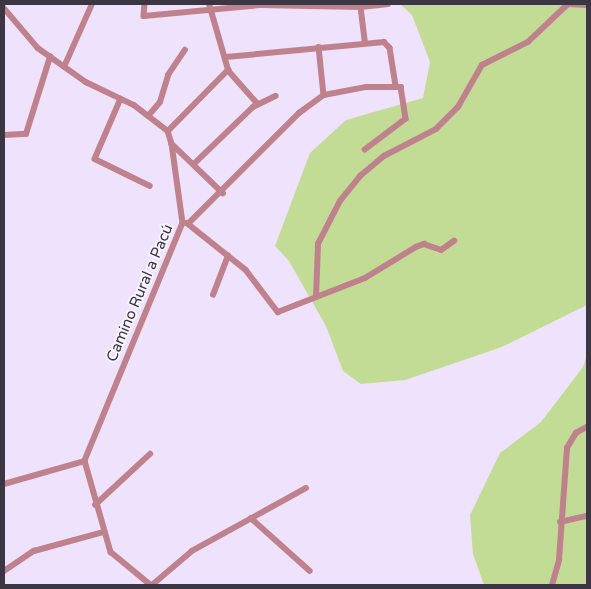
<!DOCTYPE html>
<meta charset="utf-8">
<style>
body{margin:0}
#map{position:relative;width:591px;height:589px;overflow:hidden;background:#eee2fd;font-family:"Varela Round",sans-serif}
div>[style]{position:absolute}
.green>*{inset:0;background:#c2dc95}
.minor>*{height:5.5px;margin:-2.75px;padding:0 2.75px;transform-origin:2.75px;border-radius:2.75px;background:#bf828d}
span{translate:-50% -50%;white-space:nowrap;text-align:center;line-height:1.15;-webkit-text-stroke:4px #f8f3fe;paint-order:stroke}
.street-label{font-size:15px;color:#3b3641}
.frame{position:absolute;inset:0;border:5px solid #3b3641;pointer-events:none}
</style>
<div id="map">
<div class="green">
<i style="clip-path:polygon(400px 4px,587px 4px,587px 305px,502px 347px,405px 380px,361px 384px,343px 371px,326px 326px,289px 261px,275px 246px,310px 153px,346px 120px,423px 98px,430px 62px,412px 15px)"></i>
<i style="clip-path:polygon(587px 354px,587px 585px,484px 585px,473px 554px,470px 515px,500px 453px,541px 422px,583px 367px)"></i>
</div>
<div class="minor">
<i style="left:145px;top:4px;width:12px;rotate:95deg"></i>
<i style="left:144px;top:16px;width:117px;rotate:-5.4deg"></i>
<i style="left:260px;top:5px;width:101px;rotate:1.1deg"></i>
<i style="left:568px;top:4px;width:19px;rotate:3deg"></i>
<i style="left:361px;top:7px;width:35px;rotate:83deg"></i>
<i style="left:361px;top:7px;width:27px;rotate:-6deg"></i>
<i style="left:4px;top:8px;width:52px;rotate:49.6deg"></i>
<i style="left:38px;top:48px;width:59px;rotate:35.3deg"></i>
<i style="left:86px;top:82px;width:53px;rotate:25.6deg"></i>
<i style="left:134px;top:105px;width:43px;rotate:37.4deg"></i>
<i style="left:168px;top:131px;width:14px;rotate:73deg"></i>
<i style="left:172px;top:144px;width:80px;rotate:82.1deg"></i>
<i style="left:183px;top:223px;width:257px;rotate:112.4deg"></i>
<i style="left:85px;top:461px;width:95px;rotate:74.1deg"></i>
<i style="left:111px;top:552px;width:52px;rotate:39.5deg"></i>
<i style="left:319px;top:47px;width:48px;rotate:84.1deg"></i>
<i style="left:226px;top:57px;width:159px;rotate:-5.4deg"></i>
<i style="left:384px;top:42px;width:8px;rotate:45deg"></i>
<i style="left:390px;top:48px;width:37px;rotate:81deg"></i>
<i style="left:64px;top:67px;width:69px;rotate:-66deg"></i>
<i style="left:228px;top:70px;width:45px;rotate:48.6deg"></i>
<i style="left:121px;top:99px;width:65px;rotate:113.4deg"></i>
<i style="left:95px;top:159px;width:61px;rotate:26.1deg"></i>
<i style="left:148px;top:116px;width:18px;rotate:-49deg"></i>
<i style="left:160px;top:102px;width:28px;rotate:-73deg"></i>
<i style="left:168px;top:75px;width:30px;rotate:-56deg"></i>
<i style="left:168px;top:131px;width:86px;rotate:-45.5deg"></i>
<i style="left:228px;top:70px;width:69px;rotate:-106.1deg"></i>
<i style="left:4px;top:135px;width:22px;rotate:-3deg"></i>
<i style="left:26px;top:134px;width:81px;rotate:-72.7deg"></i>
<i style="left:172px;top:144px;width:71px;rotate:43.9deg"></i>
<i style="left:195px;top:163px;width:81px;rotate:-44deg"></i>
<i style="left:253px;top:107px;width:25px;rotate:-26deg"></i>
<i style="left:187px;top:223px;width:75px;rotate:38.5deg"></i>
<i style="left:246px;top:270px;width:53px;rotate:52.7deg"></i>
<i style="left:278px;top:312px;width:93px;rotate:-21.3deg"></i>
<i style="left:365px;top:278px;width:60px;rotate:-31.3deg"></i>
<i style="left:416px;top:247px;width:9px;rotate:-21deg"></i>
<i style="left:424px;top:244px;width:18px;rotate:19deg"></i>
<i style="left:441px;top:250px;width:16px;rotate:-35deg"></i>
<i style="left:189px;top:223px;width:156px;rotate:-45deg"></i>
<i style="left:299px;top:113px;width:31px;rotate:-36deg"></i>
<i style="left:324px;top:95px;width:43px;rotate:-10.8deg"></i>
<i style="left:366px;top:87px;width:35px"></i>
<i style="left:401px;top:87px;width:32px;rotate:81deg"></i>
<i style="left:406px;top:119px;width:51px;rotate:142.9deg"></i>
<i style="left:213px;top:295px;width:42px;rotate:-69deg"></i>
<i style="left:316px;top:297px;width:53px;rotate:-87.8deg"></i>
<i style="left:318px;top:244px;width:48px;rotate:-62.9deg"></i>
<i style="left:340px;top:201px;width:32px;rotate:-51deg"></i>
<i style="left:360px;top:176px;width:31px;rotate:-40deg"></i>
<i style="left:384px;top:156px;width:59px;rotate:-27.4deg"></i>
<i style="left:436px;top:129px;width:31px;rotate:-45deg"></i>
<i style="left:458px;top:107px;width:48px;rotate:-60.3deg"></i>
<i style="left:482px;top:65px;width:51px;rotate:-26.6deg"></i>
<i style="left:528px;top:42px;width:55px;rotate:-43.5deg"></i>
<i style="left:4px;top:484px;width:84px;rotate:-15.9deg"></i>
<i style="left:95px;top:505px;width:75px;rotate:-42.8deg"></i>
<i style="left:251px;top:518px;width:79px;rotate:41.9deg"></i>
<i style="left:560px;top:522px;width:28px;rotate:-13deg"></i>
<i style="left:4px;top:571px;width:36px;rotate:-34deg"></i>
<i style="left:34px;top:551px;width:73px;rotate:-15.2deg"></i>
<i style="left:152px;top:585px;width:52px;rotate:-40.4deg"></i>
<i style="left:192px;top:551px;width:130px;rotate:-28.9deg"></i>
<i style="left:552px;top:585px;width:26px;rotate:-74deg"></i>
<i style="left:559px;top:560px;width:112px;rotate:-85.9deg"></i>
<i style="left:567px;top:448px;width:17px;rotate:-59deg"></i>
<i style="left:576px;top:433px;width:13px;rotate:-29deg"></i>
</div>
<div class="street-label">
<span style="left:140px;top:293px;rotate:-67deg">Camino Rural a Pacú</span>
</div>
<div class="frame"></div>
</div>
